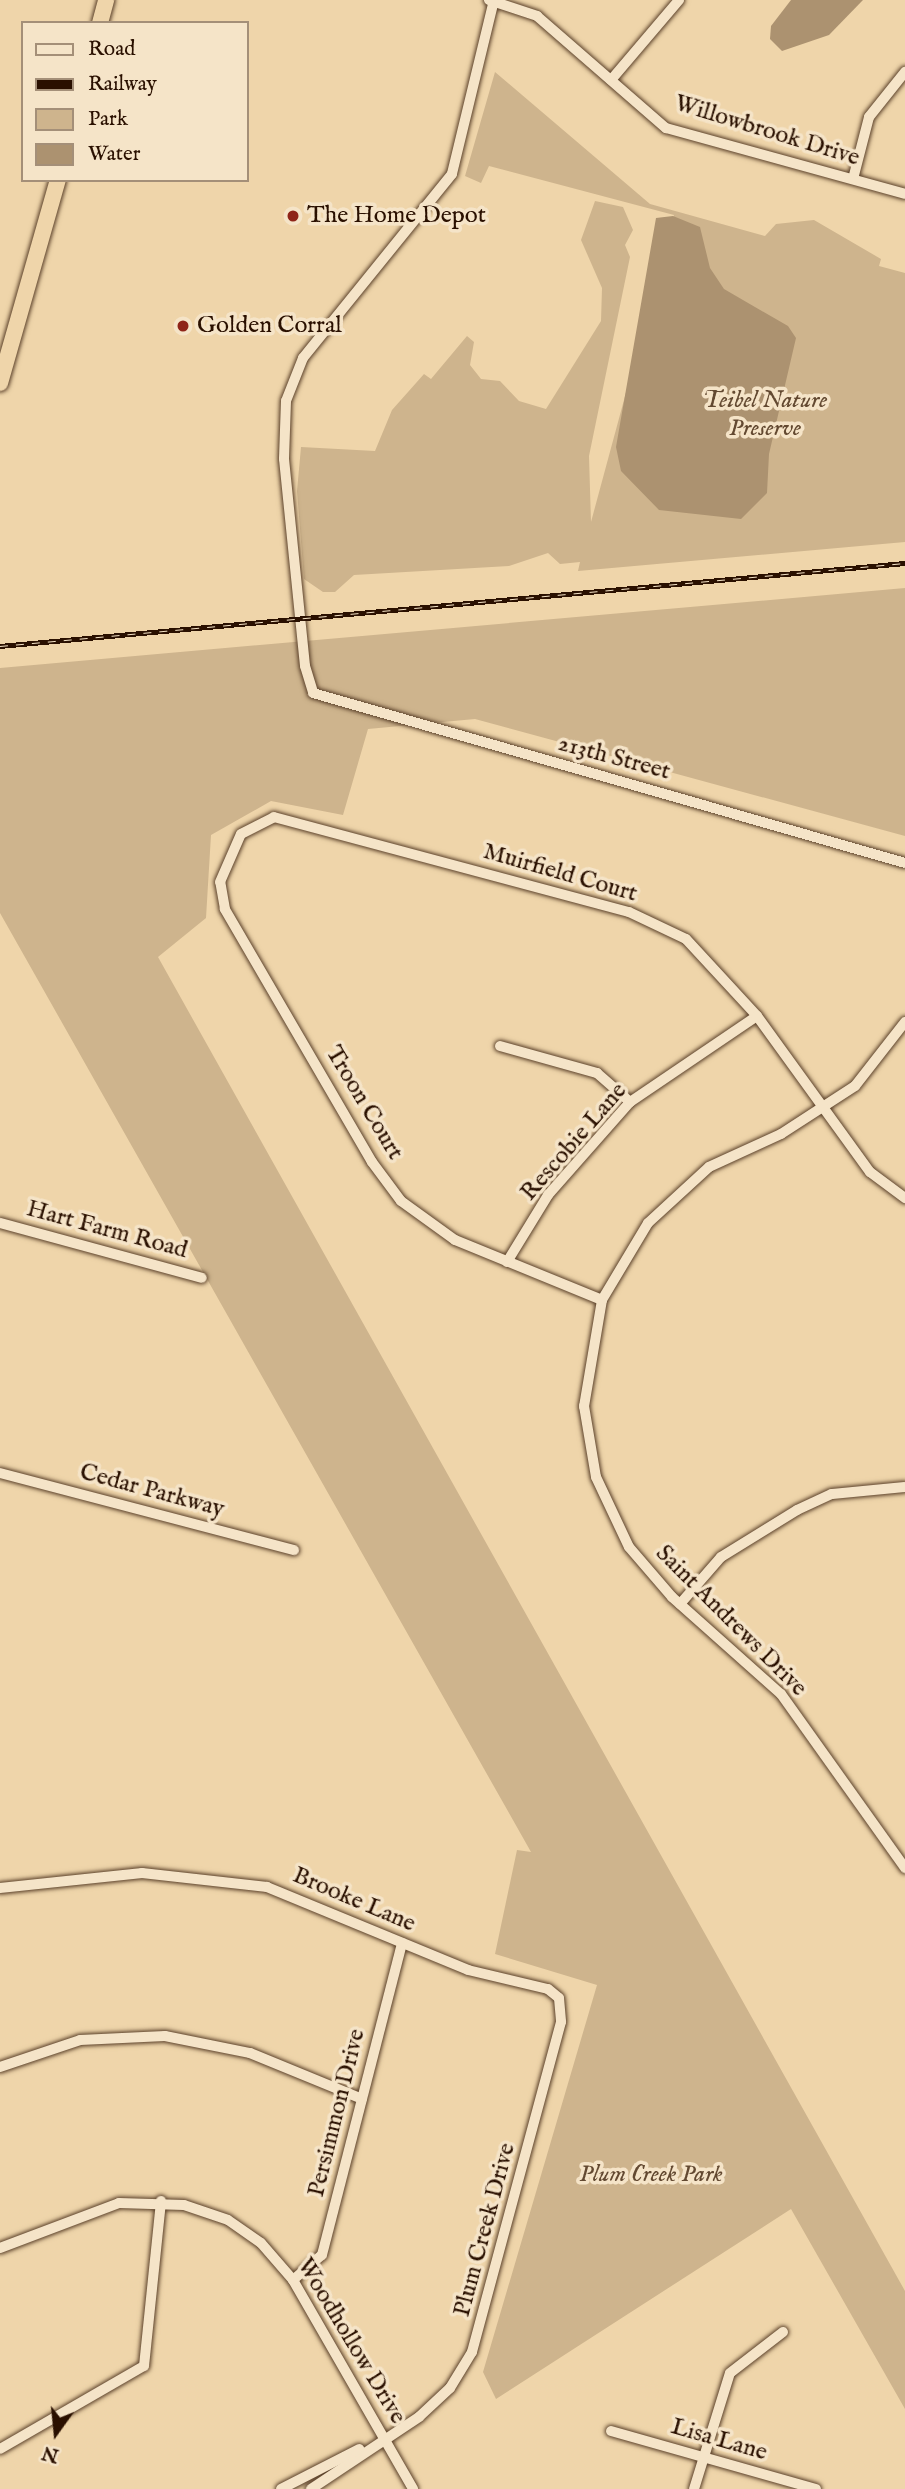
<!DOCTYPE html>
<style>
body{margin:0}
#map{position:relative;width:905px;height:2489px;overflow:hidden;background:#efd5aa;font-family:"IM FELL English",serif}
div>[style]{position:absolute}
.green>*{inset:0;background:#ceb48d}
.water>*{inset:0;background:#ac9270}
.roads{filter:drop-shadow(0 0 2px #5b412a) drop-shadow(0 0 2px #5b412a)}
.minor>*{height:10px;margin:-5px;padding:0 5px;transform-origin:5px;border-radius:5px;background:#f5e4c8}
.highway>*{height:16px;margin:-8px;padding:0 8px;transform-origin:8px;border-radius:8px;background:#efd5aa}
.rail>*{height:5px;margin-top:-2.5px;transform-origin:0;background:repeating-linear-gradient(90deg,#f5e4c8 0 8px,#2a1000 0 16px);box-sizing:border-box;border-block:2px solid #2a1000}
.dots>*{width:19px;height:19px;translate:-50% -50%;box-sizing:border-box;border:4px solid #f5e4c8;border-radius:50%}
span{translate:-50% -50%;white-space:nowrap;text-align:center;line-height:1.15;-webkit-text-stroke:7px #f5e4c8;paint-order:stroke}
.street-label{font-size:24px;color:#2a1000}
.poi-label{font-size:24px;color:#2a1000}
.left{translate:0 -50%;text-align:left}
.park-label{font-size:24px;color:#634931;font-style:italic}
.legend{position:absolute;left:21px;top:21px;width:228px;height:161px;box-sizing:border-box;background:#f5e4c8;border:2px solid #a48f78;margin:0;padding:9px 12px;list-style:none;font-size:21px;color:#2a1000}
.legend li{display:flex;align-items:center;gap:14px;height:35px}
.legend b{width:35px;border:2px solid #a48f78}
.north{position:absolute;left:21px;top:2398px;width:70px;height:70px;-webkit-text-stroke:5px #f5e4c8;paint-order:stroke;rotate:195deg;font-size:19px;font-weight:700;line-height:28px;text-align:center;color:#2a1000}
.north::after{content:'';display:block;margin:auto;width:24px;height:32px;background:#2a1000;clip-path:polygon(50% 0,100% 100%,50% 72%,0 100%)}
</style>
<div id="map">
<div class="green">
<i style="clip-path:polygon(495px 72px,650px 204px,765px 236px,776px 224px,814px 220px,881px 259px,879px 266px,905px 273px,905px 542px,578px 571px,580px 562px,560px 564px,548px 553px,509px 566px,354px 575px,335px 592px,323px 592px,304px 579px,297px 491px,301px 447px,375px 451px,392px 410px,424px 374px,431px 379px,467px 336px,474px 342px,470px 365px,481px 379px,500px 381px,519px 401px,546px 409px,601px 321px,602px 288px,581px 240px,595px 201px,623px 207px,633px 230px,625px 245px,630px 257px,589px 456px,591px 522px,674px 215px,489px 166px,481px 183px,465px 176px)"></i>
<i style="clip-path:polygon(905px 588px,905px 836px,475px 719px,368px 729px,343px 815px,271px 801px,211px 835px,206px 918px,158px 957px,905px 2291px,905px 2409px,791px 2209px,496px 2399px,483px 2372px,597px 1985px,495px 1954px,517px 1850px,531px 1852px,0 913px,0 668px)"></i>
</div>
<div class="water">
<i style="clip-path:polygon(791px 0,863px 0,829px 35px,782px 51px,770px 39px,771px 26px)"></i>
<i style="clip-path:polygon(673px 216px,700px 227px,710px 268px,724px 289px,788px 326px,796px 338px,769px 454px,767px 493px,741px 519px,659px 510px,621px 471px,616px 447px,656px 218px)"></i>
</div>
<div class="roads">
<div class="minor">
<i style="left:489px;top:0;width:51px;rotate:18.4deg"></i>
<i style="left:537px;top:16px;width:171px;rotate:41deg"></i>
<i style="left:666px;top:128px;width:248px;rotate:15.4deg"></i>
<i style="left:494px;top:0;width:179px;rotate:103.6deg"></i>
<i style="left:452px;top:174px;width:237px;rotate:129deg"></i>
<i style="left:303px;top:358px;width:46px;rotate:111.6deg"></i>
<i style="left:286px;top:401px;width:58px;rotate:92deg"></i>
<i style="left:284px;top:459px;width:208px;rotate:84.2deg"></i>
<i style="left:305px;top:666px;width:28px;rotate:73deg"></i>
<i style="left:313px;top:693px;width:616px;rotate:16.02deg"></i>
<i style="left:611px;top:80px;width:105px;rotate:-49.6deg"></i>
<i style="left:853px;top:179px;width:64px;rotate:-75.5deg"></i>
<i style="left:869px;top:117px;width:58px;rotate:-51.3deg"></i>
<i style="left:905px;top:1022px;width:81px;rotate:128deg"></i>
<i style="left:855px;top:1086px;width:88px;rotate:147deg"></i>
<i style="left:781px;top:1134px;width:79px;rotate:155.4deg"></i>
<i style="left:709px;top:1167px;width:83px;rotate:137.4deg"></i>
<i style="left:648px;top:1223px;width:90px;rotate:120.9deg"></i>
<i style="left:602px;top:1300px;width:108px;rotate:99.6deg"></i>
<i style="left:584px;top:1406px;width:72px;rotate:80.4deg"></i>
<i style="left:596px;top:1477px;width:77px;rotate:64.8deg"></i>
<i style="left:629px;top:1547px;width:66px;rotate:49.3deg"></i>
<i style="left:672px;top:1597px;width:146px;rotate:41.7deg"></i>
<i style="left:781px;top:1694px;width:214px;rotate:54.5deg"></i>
<i style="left:500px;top:1046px;width:101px;rotate:15.6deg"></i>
<i style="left:597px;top:1073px;width:44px;rotate:41.3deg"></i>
<i style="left:0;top:1223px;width:209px;rotate:15.2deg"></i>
<i style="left:507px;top:1262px;width:79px;rotate:-58.5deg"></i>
<i style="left:548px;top:1195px;width:124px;rotate:-48.6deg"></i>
<i style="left:630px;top:1102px;width:153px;rotate:-34.1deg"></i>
<i style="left:602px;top:1300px;width:159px;rotate:-157.8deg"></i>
<i style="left:455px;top:1240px;width:67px;rotate:-144.2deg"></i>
<i style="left:401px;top:1201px;width:49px;rotate:-126.6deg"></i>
<i style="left:372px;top:1162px;width:293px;rotate:-120.2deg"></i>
<i style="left:225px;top:909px;width:27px;rotate:-100deg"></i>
<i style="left:220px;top:882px;width:52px;rotate:-66.4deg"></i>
<i style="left:241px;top:834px;width:37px;rotate:-27deg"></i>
<i style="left:274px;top:817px;width:367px;rotate:15deg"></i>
<i style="left:629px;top:912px;width:63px;rotate:25.3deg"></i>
<i style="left:686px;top:939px;width:105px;rotate:47.3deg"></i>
<i style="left:757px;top:1016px;width:193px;rotate:54.1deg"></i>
<i style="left:870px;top:1172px;width:44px;rotate:36.6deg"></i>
<i style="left:0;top:1473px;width:304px;rotate:14.7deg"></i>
<i style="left:680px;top:1604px;width:62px;rotate:-48.9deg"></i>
<i style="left:721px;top:1557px;width:89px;rotate:-31.7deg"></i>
<i style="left:797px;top:1510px;width:38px;rotate:-25deg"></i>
<i style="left:832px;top:1494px;width:73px;rotate:-5.5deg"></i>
<i style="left:0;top:1888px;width:143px;rotate:-6deg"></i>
<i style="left:142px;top:1873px;width:126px;rotate:6.4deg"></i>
<i style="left:267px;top:1887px;width:217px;rotate:22.4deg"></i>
<i style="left:468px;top:1970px;width:82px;rotate:13.4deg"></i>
<i style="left:548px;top:1989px;width:14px;rotate:39deg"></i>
<i style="left:559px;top:1998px;width:24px;rotate:85deg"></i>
<i style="left:561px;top:2022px;width:342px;rotate:105.1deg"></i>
<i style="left:472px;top:2352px;width:42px;rotate:121.4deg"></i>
<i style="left:450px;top:2388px;width:42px;rotate:136.9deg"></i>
<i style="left:419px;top:2417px;width:130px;rotate:146.3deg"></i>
<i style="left:0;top:2067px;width:84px;rotate:-18.6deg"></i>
<i style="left:80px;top:2040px;width:85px;rotate:-2.7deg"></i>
<i style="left:165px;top:2036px;width:87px;rotate:11.3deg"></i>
<i style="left:250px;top:2053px;width:121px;rotate:22.3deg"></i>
<i style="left:0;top:2248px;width:127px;rotate:-20.7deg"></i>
<i style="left:119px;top:2203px;width:65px;rotate:1.8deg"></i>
<i style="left:184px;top:2205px;width:46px;rotate:18.8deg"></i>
<i style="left:228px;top:2220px;width:40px;rotate:34.9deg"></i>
<i style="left:261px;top:2243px;width:49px;rotate:49.1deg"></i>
<i style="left:293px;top:2280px;width:241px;rotate:60.1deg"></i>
<i style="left:293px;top:2280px;width:38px;rotate:-41deg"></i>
<i style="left:322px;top:2255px;width:322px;rotate:-75.6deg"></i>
<i style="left:611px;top:2431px;width:213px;rotate:15.8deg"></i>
<i style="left:0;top:2449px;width:166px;rotate:-30deg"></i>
<i style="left:144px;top:2366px;width:166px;rotate:-84.1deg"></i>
<i style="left:281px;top:2489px;width:88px;rotate:-27.1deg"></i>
<i style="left:694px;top:2489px;width:121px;rotate:-72.8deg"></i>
<i style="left:730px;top:2373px;width:67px;rotate:-37.7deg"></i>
</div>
<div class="highway">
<i style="left:100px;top:23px;width:24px;rotate:-75deg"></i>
<i style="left:0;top:383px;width:211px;rotate:-74.1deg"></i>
</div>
</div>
<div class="rail">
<i style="left:0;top:646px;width:909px;rotate:-5.24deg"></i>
</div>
<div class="dots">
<i style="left:293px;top:216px;background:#8f2418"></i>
<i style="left:183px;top:326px;background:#8f2418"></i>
</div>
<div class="street-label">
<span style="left:767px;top:131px;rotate:17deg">Willowbrook Drive</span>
<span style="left:614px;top:758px;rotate:15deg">213th Street</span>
<span style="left:560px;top:873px;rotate:16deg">Muirfield Court</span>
<span style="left:364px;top:1103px;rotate:59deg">Troon Court</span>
<span style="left:574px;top:1142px;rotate:-49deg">Rescobie Lane</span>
<span style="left:107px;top:1230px;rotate:15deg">Hart Farm Road</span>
<span style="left:152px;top:1491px;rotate:15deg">Cedar Parkway</span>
<span style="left:731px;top:1621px;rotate:45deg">Saint Andrews Drive</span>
<span style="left:354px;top:1900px;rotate:23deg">Brooke Lane</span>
<span style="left:337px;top:2113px;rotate:-76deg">Persimmon Drive</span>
<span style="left:485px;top:2230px;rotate:-75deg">Plum Creek Drive</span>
<span style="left:351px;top:2341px;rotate:59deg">Woodhollow Drive</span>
<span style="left:719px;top:2440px;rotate:16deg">Lisa Lane</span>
</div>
<div class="poi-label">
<span class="left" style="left:307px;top:216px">The Home Depot</span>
<span class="left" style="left:197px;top:326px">Golden Corral</span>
</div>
<div class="park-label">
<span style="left:765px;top:415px">Teibel Nature<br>Preserve</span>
<span style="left:651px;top:2175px">Plum Creek Park</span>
</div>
<ul class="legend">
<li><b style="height:9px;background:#f5e4c8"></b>Road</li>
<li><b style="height:9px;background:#2a1000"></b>Railway</li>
<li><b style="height:19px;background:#ceb48d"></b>Park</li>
<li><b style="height:19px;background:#ac9270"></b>Water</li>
</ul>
<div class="north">N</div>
</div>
